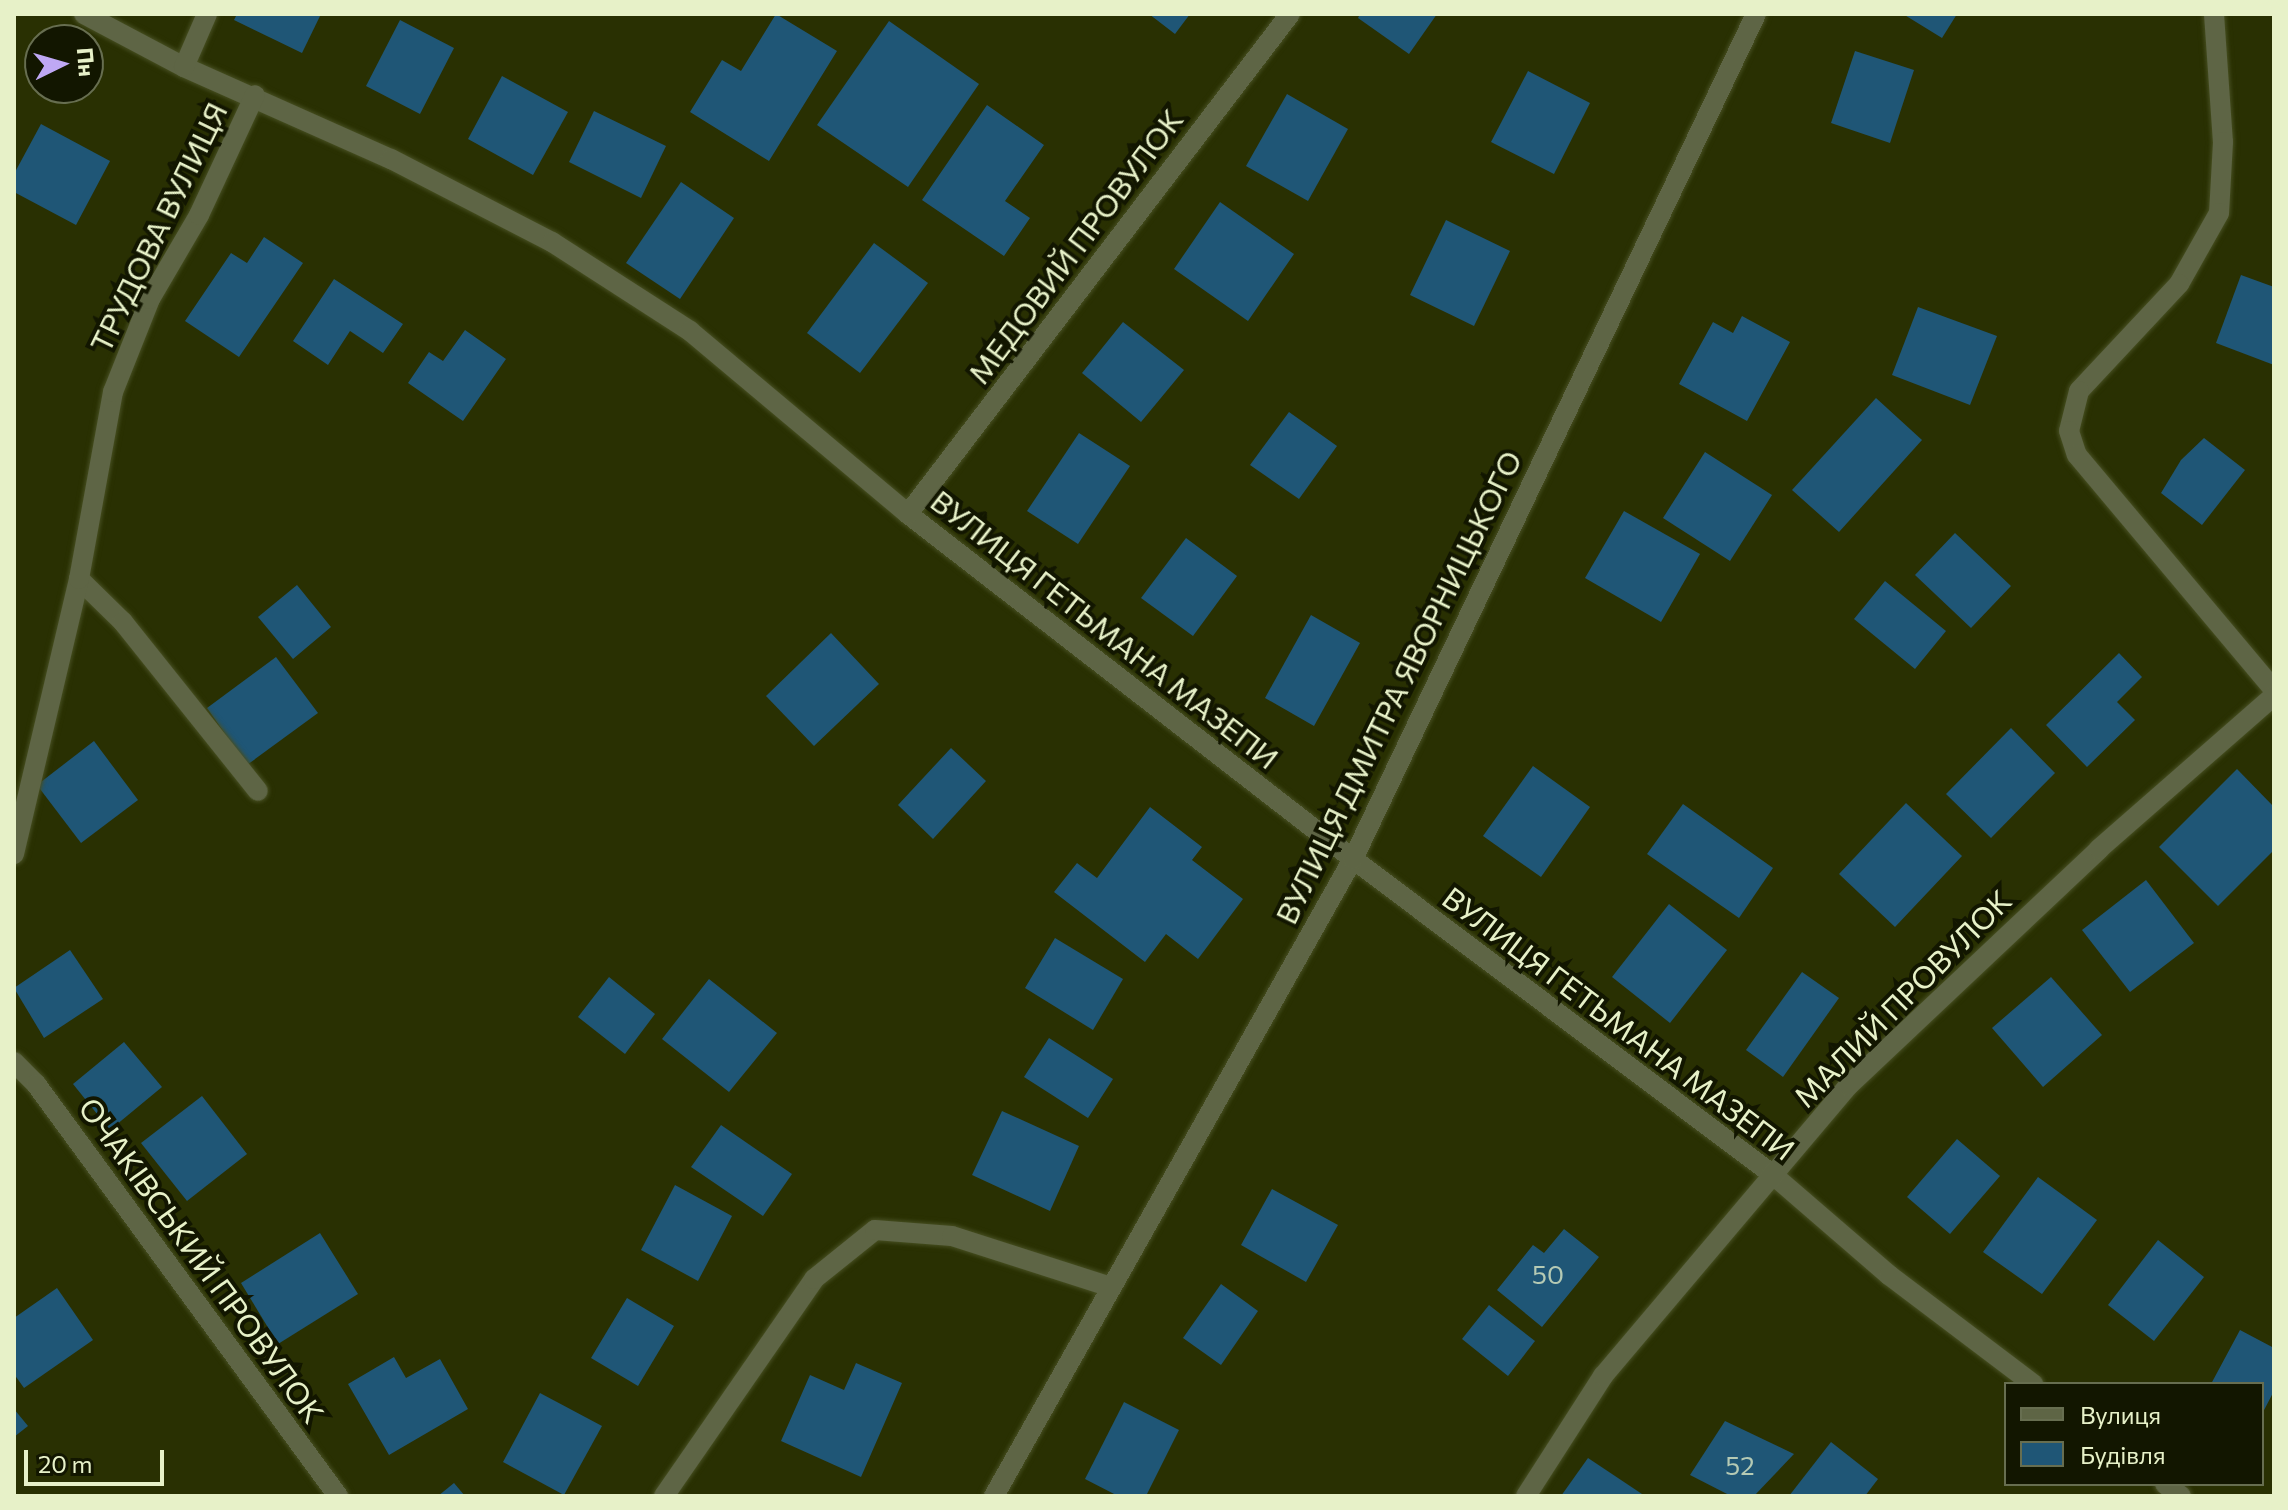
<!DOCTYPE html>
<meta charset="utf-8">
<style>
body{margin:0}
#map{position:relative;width:2288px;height:1510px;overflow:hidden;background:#293002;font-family:Commissioner,sans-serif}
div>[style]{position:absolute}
.building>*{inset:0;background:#1f5676}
.roads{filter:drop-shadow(0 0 2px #474f22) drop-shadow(0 0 2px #474f22)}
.minor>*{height:20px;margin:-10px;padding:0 10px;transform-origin:10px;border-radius:10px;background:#5e6545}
span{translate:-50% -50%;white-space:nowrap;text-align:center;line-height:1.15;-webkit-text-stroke:8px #121600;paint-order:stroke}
.number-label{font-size:26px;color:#b5cab4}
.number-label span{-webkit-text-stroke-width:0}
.street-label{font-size:30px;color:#e7f1c8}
.frame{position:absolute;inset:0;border:16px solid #e7f1c8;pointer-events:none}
.legend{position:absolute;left:2004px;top:1382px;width:260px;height:104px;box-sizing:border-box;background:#121600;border:2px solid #676e50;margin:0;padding:10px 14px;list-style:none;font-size:24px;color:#e7f1c8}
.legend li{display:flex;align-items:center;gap:16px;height:40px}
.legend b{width:40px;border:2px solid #676e50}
.north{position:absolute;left:24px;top:24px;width:80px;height:80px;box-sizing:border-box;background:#121600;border:2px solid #676e50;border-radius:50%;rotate:85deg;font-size:22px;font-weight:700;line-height:32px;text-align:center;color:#e7f1c8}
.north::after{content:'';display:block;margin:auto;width:28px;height:36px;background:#bfa8f4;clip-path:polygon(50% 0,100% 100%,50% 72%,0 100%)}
.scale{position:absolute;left:24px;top:1450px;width:140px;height:36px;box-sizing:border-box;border:4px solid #e7f1c8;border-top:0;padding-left:10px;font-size:24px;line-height:28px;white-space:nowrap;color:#e7f1c8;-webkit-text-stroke:6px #121600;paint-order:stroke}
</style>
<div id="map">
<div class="building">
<i style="clip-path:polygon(237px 14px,321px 14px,302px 53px,234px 20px)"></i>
<i style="clip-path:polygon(776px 14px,837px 51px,769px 161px,690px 112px,722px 60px,741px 71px)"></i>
<i style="clip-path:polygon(1149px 14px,1190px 14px,1175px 34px)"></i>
<i style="clip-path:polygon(1360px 14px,1437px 14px,1409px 54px,1358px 18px)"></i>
<i style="clip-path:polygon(1903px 14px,1957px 14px,1942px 38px)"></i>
<i style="clip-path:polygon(400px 20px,454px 48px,420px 114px,366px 86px)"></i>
<i style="clip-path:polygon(889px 21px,979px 84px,908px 187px,817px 125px)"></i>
<i style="clip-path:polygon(1855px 51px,1914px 70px,1890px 143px,1831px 123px)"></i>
<i style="clip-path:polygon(1528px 71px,1590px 103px,1554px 174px,1491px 142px)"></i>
<i style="clip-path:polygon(502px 76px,568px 112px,533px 175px,468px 139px)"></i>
<i style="clip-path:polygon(1287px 94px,1348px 129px,1308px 201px,1246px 166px)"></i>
<i style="clip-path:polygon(987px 105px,1044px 145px,1005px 201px,1030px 218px,1004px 256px,922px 200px)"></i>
<i style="clip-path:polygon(594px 111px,666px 146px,641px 198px,569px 162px)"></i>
<i style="clip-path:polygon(41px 124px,110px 161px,76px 225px,14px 192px,14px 174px)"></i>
<i style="clip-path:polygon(681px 182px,734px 218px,680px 299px,626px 263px)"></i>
<i style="clip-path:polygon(1220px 202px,1294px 254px,1248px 321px,1174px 269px)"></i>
<i style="clip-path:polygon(1446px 220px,1510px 251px,1474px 326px,1410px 295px)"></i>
<i style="clip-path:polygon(264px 237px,303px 263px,239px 357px,185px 321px,231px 253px,247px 263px)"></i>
<i style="clip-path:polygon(874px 243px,928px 283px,860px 373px,807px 333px)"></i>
<i style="clip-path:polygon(2241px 275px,2274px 287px,2274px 365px,2216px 343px)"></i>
<i style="clip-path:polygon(334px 279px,403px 324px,383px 353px,350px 331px,328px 365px,293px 341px)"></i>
<i style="clip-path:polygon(1918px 307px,1997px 336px,1970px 405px,1892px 375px)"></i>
<i style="clip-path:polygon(1742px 316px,1790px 342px,1747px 421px,1679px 384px,1713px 322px,1733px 333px)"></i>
<i style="clip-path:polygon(1123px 322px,1184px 370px,1141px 422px,1082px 373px)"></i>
<i style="clip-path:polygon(465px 330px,506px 359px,463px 421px,408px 383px,429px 352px,443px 361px)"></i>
<i style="clip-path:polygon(1876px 398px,1922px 440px,1839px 532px,1792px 490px)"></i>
<i style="clip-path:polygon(1289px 412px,1337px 446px,1299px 499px,1250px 465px)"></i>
<i style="clip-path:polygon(1079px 433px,1130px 466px,1078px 544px,1027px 511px)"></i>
<i style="clip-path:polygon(2204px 438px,2245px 470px,2202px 525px,2161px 493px,2181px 460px)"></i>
<i style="clip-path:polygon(1705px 452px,1772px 495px,1730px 561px,1663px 518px)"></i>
<i style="clip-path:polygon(1624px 511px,1700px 554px,1661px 622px,1585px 578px)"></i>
<i style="clip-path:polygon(1955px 533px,2011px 586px,1971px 628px,1915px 575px)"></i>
<i style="clip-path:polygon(1186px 538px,1237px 576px,1193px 636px,1141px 598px)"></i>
<i style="clip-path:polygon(1885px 581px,1946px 631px,1915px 669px,1854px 619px)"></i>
<i style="clip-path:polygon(297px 585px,331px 627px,293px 659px,258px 617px)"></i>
<i style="clip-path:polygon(1311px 615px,1360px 643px,1314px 726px,1265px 698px)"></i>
<i style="clip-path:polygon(831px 633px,879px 684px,814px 746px,766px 696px)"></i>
<i style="clip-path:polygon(2119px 653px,2142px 677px,2117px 702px,2135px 720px,2087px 767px,2046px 725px)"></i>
<i style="clip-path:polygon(276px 657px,318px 713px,247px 765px,207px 708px)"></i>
<i style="clip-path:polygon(2011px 728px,2055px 773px,1991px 838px,1946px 794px)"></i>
<i style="clip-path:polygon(94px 741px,138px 800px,81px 843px,37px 785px)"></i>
<i style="clip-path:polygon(951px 748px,986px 781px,933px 839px,898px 805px)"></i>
<i style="clip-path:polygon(1533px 766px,1590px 807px,1541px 877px,1483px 836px)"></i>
<i style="clip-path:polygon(2237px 769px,2274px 807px,2274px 850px,2218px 906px,2159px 847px)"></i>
<i style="clip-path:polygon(1906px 803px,1962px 856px,1895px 927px,1839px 874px)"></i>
<i style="clip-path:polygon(1683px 804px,1773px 868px,1739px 918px,1647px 854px)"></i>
<i style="clip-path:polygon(1150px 807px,1202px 847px,1192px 860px,1243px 899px,1198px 959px,1166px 934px,1145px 962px,1054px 892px,1077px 863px,1097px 878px)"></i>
<i style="clip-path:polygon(2146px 880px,2194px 943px,2130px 992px,2082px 930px)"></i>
<i style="clip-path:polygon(1669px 904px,1727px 950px,1670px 1023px,1612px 977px)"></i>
<i style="clip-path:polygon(1055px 938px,1123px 979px,1093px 1030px,1025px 988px)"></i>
<i style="clip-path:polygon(70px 950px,103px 999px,44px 1038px,14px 988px)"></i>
<i style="clip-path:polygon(1802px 972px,1839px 998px,1783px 1077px,1746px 1050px)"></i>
<i style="clip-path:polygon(609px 977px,655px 1014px,625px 1054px,578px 1017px)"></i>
<i style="clip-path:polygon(2051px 977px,2102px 1035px,2043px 1087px,1992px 1028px)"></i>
<i style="clip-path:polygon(709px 979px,777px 1033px,729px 1092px,662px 1039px)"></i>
<i style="clip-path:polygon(1049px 1038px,1113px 1079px,1088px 1118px,1024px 1077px)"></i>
<i style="clip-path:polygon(124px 1042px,162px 1087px,110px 1130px,73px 1084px)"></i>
<i style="clip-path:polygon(202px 1096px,247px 1154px,187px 1201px,141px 1143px)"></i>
<i style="clip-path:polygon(1002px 1111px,1079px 1146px,1050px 1211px,972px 1175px)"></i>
<i style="clip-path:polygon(721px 1125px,792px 1174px,763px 1216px,691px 1167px)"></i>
<i style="clip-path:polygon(1957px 1139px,2000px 1176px,1950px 1234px,1907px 1197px)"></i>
<i style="clip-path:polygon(2038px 1177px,2097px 1220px,2042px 1294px,1983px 1252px)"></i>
<i style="clip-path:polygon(675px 1185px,732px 1216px,698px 1281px,641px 1250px)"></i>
<i style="clip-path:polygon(1272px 1189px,1338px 1225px,1306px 1282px,1241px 1245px)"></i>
<i style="clip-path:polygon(1564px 1229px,1599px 1257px,1542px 1327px,1497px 1290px,1533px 1245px,1544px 1253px)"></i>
<i style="clip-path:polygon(320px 1233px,358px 1294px,278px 1344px,241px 1283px)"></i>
<i style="clip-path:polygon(2158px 1240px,2204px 1277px,2154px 1341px,2108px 1305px)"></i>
<i style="clip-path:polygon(1221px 1284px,1258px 1311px,1221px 1365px,1183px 1338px)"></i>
<i style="clip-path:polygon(57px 1288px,93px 1340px,24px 1388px,14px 1374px,14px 1318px)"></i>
<i style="clip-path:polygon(627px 1298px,674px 1326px,638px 1386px,591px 1358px)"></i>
<i style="clip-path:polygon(1489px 1305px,1535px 1341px,1508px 1376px,1462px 1339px)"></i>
<i style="clip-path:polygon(2240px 1330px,2274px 1348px,2274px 1391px,2262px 1414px,2262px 1384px,2211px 1384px)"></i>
<i style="clip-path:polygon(394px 1357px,406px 1378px,440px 1359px,468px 1409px,389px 1455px,348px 1384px)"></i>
<i style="clip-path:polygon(856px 1363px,902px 1383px,861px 1477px,781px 1441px,810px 1375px,844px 1390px)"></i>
<i style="clip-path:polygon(540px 1393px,602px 1426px,564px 1495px,503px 1462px)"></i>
<i style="clip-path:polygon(1124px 1402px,1179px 1430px,1146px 1496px,1118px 1496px,1085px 1479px)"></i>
<i style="clip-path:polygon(14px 1409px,28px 1426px,14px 1437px)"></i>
<i style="clip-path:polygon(1725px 1421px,1794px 1454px,1754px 1496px,1731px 1496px,1690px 1475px)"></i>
<i style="clip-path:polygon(1831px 1442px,1878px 1479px,1865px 1496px,1789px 1496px)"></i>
<i style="clip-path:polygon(1588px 1458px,1645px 1496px,1561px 1496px)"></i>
<i style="clip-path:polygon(454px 1483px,465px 1496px,438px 1496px)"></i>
</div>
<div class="roads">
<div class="minor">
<i style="left:84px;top:14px;width:113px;rotate:27.9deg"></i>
<i style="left:184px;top:67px;width:227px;rotate:24deg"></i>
<i style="left:391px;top:159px;width:181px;rotate:27.3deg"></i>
<i style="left:552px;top:242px;width:164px;rotate:32.8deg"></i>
<i style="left:690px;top:331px;width:285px;rotate:40deg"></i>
<i style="left:908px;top:514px;width:563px;rotate:37.79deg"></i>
<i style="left:1353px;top:859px;width:524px;rotate:36.94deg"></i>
<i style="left:1772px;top:1174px;width:155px;rotate:40.8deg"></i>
<i style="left:1889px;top:1275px;width:181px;rotate:37.1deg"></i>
<i style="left:2214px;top:14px;width:128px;rotate:86deg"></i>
<i style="left:2223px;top:142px;width:71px;rotate:93.2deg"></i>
<i style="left:2219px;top:213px;width:81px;rotate:119.4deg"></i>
<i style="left:2179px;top:284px;width:146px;rotate:133.1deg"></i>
<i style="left:2079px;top:391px;width:41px;rotate:104deg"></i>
<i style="left:2069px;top:431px;width:25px;rotate:72deg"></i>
<i style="left:2077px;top:455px;width:307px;rotate:50deg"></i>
<i style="left:184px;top:67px;width:58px;rotate:-66.5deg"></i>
<i style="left:908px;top:514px;width:629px;rotate:-52.62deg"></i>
<i style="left:79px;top:579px;width:62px;rotate:44.3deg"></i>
<i style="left:123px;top:622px;width:216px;rotate:51.4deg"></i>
<i style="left:14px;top:854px;width:283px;rotate:-76.7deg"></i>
<i style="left:79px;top:579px;width:190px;rotate:-79.7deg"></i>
<i style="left:113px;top:392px;width:100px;rotate:-68.3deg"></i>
<i style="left:150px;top:299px;width:97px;rotate:-59.7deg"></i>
<i style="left:199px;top:215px;width:132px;rotate:-65deg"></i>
<i style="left:14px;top:1062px;width:31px;rotate:45deg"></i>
<i style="left:36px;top:1084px;width:511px;rotate:53.76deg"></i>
<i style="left:2165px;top:1484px;width:20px;rotate:37deg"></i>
<i style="left:664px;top:1496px;width:264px;rotate:-55.3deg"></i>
<i style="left:814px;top:1279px;width:78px;rotate:-38.8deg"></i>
<i style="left:875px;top:1230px;width:77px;rotate:4.5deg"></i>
<i style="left:952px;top:1236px;width:167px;rotate:17.8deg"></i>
<i style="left:994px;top:1496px;width:731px;rotate:-60.6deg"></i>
<i style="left:1353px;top:859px;width:936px;rotate:-64.5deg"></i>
<i style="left:1526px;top:1496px;width:143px;rotate:-57.3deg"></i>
<i style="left:1603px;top:1376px;width:381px;rotate:-49.8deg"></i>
<i style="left:1849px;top:1085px;width:344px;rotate:-43.3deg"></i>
<i style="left:2099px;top:849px;width:232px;rotate:-41.2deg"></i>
</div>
</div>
<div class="number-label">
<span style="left:1548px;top:1274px">50</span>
<span style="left:1740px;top:1465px">52</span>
</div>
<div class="street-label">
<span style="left:158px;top:227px;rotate:-64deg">ТРУДОВА ВУЛИЦЯ</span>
<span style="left:1075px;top:246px;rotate:-53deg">МЕДОВИЙ ПРОВУЛОК</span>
<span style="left:1105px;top:629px;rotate:38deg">ВУЛИЦЯ ГЕТЬМАНА МАЗЕПИ</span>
<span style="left:1398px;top:687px;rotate:-64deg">ВУЛИЦЯ ДМИТРА ЯВОРНИЦЬКОГО</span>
<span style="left:1902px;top:998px;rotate:-45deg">МАЛИЙ ПРОВУЛОК</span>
<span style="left:1619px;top:1023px;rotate:37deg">ВУЛИЦЯ ГЕТЬМАНА МАЗЕПИ</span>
<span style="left:202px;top:1260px;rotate:54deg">ОЧАКІВСЬКИЙ ПРОВУЛОК</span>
</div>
<div class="frame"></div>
<ul class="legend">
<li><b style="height:10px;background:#5e6545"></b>Вулиця</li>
<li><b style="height:22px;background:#1f5676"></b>Будівля</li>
</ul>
<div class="north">Пн</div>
<div class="scale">20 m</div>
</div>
